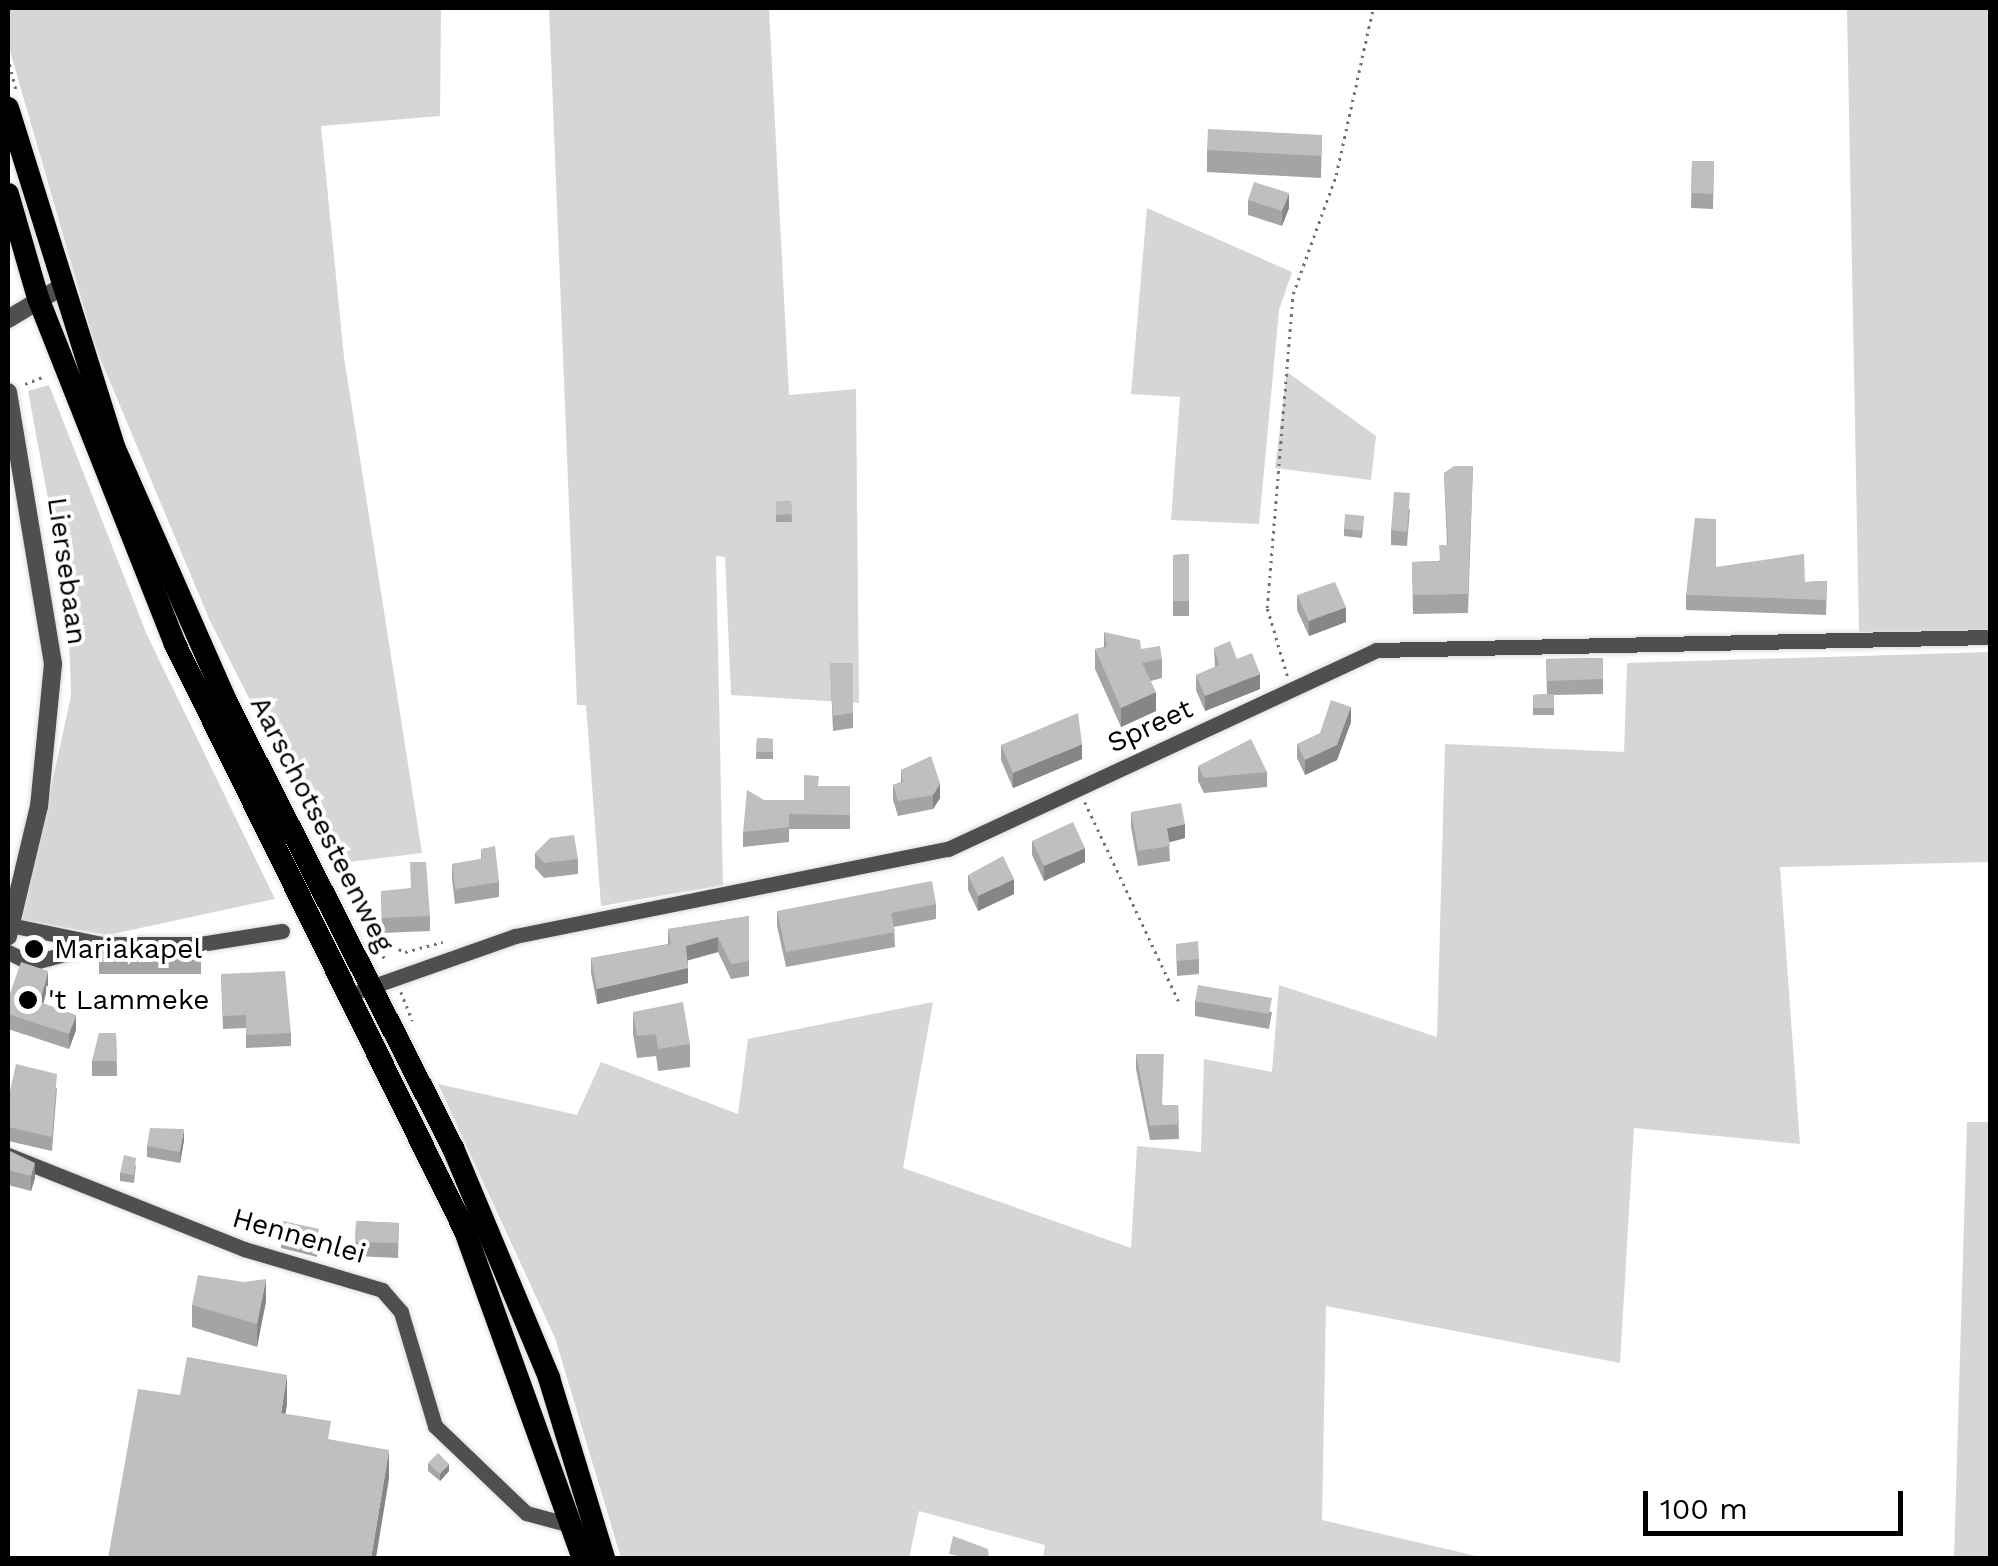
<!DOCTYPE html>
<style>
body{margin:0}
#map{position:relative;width:1998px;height:1566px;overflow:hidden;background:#fff;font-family:"Work Sans",sans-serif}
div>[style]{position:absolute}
.green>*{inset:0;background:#d6d6d6}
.path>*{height:2.5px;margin-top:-1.25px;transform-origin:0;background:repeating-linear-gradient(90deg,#717171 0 2.5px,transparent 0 7.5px)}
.roads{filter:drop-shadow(0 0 2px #dbdbdb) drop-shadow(0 0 2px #dbdbdb)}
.minor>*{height:15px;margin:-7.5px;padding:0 7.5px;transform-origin:7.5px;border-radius:7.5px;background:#4f4f4f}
.tertiary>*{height:18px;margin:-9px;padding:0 9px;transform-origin:9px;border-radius:9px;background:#4f4f4f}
.primary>*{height:22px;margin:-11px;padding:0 11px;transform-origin:11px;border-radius:11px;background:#000}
.wall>*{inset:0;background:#a4a4a4}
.shaded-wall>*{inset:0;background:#868686}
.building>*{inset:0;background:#bfbfbf}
.dots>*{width:28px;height:28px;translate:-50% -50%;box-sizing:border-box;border:5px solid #fff;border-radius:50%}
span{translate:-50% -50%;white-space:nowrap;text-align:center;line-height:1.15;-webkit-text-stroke:8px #fff;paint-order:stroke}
.street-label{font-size:28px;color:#000}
.poi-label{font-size:28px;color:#000}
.left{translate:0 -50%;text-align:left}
.frame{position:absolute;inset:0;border:10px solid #000;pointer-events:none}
.scale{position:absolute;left:1643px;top:1491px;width:260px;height:45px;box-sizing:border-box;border:5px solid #000;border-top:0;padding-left:12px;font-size:30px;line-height:35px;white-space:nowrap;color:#000;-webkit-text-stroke:8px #fff;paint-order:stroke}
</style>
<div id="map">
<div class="green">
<i style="clip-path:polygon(8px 8px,441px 8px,440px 116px,321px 126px,344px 357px,422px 853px,333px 864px,210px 621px,95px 346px,8px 44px)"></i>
<i style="clip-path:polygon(549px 8px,769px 8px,789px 395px,856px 389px,859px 703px,731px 695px,725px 557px,716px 556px,723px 885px,601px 906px,586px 705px,577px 705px)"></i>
<i style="clip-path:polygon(1847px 8px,1990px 8px,1990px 632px,1859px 632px)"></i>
<i style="clip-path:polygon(1147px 208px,1292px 272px,1279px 310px,1259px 524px,1171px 520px,1180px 397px,1131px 394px)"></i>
<i style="clip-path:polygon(1287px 372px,1376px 436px,1371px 480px,1275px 468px)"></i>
<i style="clip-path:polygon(49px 385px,147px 635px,275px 899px,108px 935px,22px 920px,71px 696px,68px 606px,28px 391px)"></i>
<i style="clip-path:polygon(1990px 652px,1990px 862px,1780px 867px,1800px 1144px,1634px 1128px,1620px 1363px,1326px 1306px,1322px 1520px,1485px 1558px,1043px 1558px,1045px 1545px,919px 1511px,909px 1558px,621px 1558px,555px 1338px,438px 1084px,577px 1115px,601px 1062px,738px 1114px,748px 1039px,933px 1002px,903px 1168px,1131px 1248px,1137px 1146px,1201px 1152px,1204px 1059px,1272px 1072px,1279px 985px,1437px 1037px,1445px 744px,1624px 752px,1627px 663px)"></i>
<i style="clip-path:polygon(1967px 1122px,1990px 1122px,1990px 1558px,1954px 1558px)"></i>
</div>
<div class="path">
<i style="left:8px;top:57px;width:34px;rotate:76deg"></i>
<i style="left:25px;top:384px;width:22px;rotate:-22deg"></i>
<i style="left:1287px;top:676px;width:71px;rotate:-106.4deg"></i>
<i style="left:1267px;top:608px;width:315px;rotate:-85.3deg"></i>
<i style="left:1293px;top:294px;width:127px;rotate:-70.1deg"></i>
<i style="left:1336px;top:175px;width:171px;rotate:-77.5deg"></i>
<i style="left:1085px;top:802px;width:223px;rotate:64.8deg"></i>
<i style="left:371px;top:938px;width:37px;rotate:22deg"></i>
<i style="left:405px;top:952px;width:39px;rotate:-15deg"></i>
<i style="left:378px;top:942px;width:22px;rotate:69deg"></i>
<i style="left:401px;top:992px;width:31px;rotate:68deg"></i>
</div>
<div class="roads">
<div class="minor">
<i style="left:10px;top:925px;width:94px;rotate:11.7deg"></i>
<i style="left:102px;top:944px;width:98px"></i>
<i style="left:200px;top:944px;width:83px;rotate:-9deg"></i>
<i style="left:8px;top:952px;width:25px;rotate:26deg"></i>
<i style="left:31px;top:963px;width:73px;rotate:-15deg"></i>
<i style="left:362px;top:990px;width:162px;rotate:-19.4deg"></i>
<i style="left:515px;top:936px;width:442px;rotate:-11.4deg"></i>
<i style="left:948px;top:849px;width:472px;rotate:-24.9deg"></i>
<i style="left:1376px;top:650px;width:614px;rotate:-1.21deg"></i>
<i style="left:8px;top:1155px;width:254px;rotate:21.7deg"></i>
<i style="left:244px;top:1249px;width:144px;rotate:16.5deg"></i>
<i style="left:382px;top:1290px;width:29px;rotate:49deg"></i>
<i style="left:401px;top:1312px;width:119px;rotate:73.4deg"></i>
<i style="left:435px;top:1426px;width:126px;rotate:43.7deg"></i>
<i style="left:526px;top:1513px;width:50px;rotate:15.2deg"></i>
</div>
<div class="tertiary">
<i style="left:8px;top:319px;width:58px;rotate:-31deg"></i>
<i style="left:8px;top:392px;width:276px;rotate:80.6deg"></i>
<i style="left:53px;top:664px;width:143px;rotate:95.6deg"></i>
<i style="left:39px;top:806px;width:134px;rotate:103.4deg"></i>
</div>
<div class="primary">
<i style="left:8px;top:108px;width:357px;rotate:72.6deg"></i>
<i style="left:115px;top:449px;width:275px;rotate:66.2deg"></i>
<i style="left:226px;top:701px;width:501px;rotate:63.08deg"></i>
<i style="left:453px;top:1148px;width:249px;rotate:67.3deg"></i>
<i style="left:549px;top:1378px;width:188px;rotate:73deg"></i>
<i style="left:8px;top:194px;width:108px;rotate:73.9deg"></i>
<i style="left:38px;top:298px;width:372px;rotate:68.4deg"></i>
<i style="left:175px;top:644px;width:655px;rotate:63.71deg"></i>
<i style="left:465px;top:1231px;width:348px;rotate:70.2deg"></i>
</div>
</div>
<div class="wall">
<i style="clip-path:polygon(1322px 135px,1321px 178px,1207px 172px,1207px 150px)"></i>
<i style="clip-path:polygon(1692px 161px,1714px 161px,1713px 209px,1691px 208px)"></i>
<i style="clip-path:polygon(1248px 200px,1289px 208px,1282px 226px,1248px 215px)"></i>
<i style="clip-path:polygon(1473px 466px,1468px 613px,1413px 614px,1412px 562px,1439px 561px,1447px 545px,1444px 473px)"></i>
<i style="clip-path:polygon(791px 501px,792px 522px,776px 522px,776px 502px)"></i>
<i style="clip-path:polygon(1410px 508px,1407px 546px,1391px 545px,1391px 530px)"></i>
<i style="clip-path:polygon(1364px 516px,1362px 538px,1344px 536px,1344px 529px)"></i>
<i style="clip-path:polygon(1189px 554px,1189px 616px,1173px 616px,1173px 555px)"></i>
<i style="clip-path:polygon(1716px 567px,1805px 582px,1827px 581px,1826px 615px,1686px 610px,1686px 595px)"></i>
<i style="clip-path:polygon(1297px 595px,1346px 622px,1309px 636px,1297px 610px)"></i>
<i style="clip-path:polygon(1104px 632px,1162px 659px,1162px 678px,1151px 681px,1156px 711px,1121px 727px,1095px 669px,1095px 649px,1104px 647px)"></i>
<i style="clip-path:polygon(1214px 648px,1237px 659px,1260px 689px,1205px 711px,1196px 690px,1196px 675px,1215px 667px)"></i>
<i style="clip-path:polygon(1603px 658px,1603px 694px,1554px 695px,1554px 715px,1533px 715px,1533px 695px,1547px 694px,1546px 659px)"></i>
<i style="clip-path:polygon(830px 663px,853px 663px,853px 728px,833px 731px)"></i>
<i style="clip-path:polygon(1351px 722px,1337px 760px,1305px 775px,1297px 758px,1297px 744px)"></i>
<i style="clip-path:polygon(757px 738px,773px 739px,773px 759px,756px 759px)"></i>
<i style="clip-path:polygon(1001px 745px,1082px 759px,1013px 788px,1001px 760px)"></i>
<i style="clip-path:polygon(1198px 766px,1267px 772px,1267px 787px,1204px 793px,1198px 781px)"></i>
<i style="clip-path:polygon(901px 770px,940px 798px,933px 809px,898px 816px,893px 800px,893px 785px,901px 782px)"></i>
<i style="clip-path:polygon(819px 786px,850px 786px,850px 829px,789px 829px,789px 842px,743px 847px,743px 832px,764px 800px,804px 800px)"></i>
<i style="clip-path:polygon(1131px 812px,1185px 838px,1169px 842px,1170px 861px,1138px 866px,1131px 827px)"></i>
<i style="clip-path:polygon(1032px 841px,1085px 862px,1044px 881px,1032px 855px)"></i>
<i style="clip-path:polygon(481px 849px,499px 882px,499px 897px,455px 904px,452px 879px,452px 864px,481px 859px)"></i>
<i style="clip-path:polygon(535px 853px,578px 859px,578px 874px,544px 878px,535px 868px)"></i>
<i style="clip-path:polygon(968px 875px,1014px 894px,978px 911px,968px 890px)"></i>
<i style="clip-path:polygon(381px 891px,430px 916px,430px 931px,382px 933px)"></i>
<i style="clip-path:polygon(936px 904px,936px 919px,894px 927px,895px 947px,786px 967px,777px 926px,777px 911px)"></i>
<i style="clip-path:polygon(749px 916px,749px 976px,731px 979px,718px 952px,688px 960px,688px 983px,597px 1004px,591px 973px,591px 958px,668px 944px,668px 929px)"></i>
<i style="clip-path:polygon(201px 944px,201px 974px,99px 974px,99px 946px)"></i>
<i style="clip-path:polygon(1176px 944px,1199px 959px,1199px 974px,1177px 976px)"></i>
<i style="clip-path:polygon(221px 974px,291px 1033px,291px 1046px,246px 1048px,246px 1028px,223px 1029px)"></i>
<i style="clip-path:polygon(48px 985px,43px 1004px,76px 1030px,69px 1049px,8px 1029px,8px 999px)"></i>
<i style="clip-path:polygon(1195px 1001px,1272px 1012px,1269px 1029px,1195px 1016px)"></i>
<i style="clip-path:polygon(633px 1012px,690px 1044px,690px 1067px,658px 1071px,656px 1056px,637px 1058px,633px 1034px)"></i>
<i style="clip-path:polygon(116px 1033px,117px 1076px,92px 1076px,92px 1061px)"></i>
<i style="clip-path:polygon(1136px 1054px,1163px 1105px,1178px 1105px,1179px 1139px,1150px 1140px,1136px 1069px)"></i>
<i style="clip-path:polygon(57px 1088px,52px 1151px,8px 1141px,8px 1100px)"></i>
<i style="clip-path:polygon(184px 1140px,180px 1163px,147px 1157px,147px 1146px)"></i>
<i style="clip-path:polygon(8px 1150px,35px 1178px,31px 1191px,8px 1185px)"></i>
<i style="clip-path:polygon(136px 1165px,134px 1183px,120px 1181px,120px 1173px)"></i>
<i style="clip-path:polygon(356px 1221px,399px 1223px,398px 1258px,355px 1256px)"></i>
<i style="clip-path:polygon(281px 1234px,319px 1243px,317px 1257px,281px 1248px)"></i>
<i style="clip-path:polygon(266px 1301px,257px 1347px,192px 1327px,192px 1305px)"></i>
<i style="clip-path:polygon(428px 1463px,449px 1471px,440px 1481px,428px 1471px)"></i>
</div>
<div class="shaded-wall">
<i style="clip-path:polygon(1289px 193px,1289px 208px,1282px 226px,1282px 211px)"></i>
<i style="clip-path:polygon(1346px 607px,1346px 622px,1309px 636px,1309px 621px)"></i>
<i style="clip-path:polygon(1260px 674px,1260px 689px,1205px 711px,1205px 696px)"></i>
<i style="clip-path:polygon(1156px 692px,1156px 711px,1121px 727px,1121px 708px)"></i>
<i style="clip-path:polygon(1351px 707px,1351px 722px,1337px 760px,1305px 775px,1305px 760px)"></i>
<i style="clip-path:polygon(1082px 744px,1082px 759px,1013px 788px,1013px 773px)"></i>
<i style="clip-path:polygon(940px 783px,940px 798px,933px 809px,933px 795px)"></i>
<i style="clip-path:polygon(1185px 824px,1185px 838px,1167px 843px,1167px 828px)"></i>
<i style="clip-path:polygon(1085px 848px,1085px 862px,1044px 881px,1044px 866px)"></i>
<i style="clip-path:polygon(1014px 879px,1014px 894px,978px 911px,978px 896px)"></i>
<i style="clip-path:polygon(718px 937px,718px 952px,686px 961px,686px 946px)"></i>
<i style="clip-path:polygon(688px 968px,688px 983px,597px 1004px,597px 989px)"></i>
<i style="clip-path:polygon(48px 971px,48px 985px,40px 1017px,40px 1002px)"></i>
<i style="clip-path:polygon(76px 1015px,76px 1030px,69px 1049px,69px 1034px)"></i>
<i style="clip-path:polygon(184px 1129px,184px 1140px,180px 1163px,180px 1152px)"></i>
<i style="clip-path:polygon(35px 1163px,35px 1178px,31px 1191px,31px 1176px)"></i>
<i style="clip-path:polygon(266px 1279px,266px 1301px,257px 1347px,257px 1324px)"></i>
<i style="clip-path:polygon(287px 1375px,287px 1405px,281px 1442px,281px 1413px)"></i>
<i style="clip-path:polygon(389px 1450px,389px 1479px,376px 1558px,371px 1558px)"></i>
<i style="clip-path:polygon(449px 1464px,449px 1471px,440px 1481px,440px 1474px)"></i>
</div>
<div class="building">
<i style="clip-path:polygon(1208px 129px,1322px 135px,1321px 156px,1207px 150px)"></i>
<i style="clip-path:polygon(1692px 161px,1714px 161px,1713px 194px,1691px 193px)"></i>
<i style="clip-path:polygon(1254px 182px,1289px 193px,1282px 211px,1248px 200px)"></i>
<i style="clip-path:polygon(1454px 466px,1473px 466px,1468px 594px,1413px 595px,1412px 562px,1440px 561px,1439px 545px,1448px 545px,1444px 473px)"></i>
<i style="clip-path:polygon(1394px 492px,1410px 493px,1407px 532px,1391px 530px)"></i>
<i style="clip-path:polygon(791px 501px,792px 514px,776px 515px,776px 502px)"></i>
<i style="clip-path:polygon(1345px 514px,1364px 516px,1362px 531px,1344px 529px)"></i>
<i style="clip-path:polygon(1695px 518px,1716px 519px,1716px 567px,1804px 554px,1805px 582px,1827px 581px,1826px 600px,1686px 595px)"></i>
<i style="clip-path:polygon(1189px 554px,1189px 601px,1173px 601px,1173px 555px)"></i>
<i style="clip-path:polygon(1335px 582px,1346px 607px,1309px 621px,1297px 595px)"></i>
<i style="clip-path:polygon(1104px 632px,1140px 640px,1141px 649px,1160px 646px,1162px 659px,1142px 663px,1156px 692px,1121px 708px,1095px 649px,1107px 647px)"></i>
<i style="clip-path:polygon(1230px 641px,1237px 659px,1252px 653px,1260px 674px,1205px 696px,1196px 675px,1219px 665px,1214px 648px)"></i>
<i style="clip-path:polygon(1603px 658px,1603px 679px,1547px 681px,1546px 659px)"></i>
<i style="clip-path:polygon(830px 663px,853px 663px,853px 713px,833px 716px)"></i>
<i style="clip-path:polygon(1554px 694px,1554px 708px,1533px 708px,1533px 695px)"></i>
<i style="clip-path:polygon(1331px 700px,1351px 707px,1337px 745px,1305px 760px,1297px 744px,1320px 733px)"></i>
<i style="clip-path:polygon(1078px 713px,1082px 744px,1013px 773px,1001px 745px)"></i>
<i style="clip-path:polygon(757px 738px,773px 739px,773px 752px,756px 752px)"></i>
<i style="clip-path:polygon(1251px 739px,1267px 772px,1204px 778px,1198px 766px)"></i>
<i style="clip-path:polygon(931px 756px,940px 783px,933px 795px,898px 801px,893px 785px,903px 782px,901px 770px)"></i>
<i style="clip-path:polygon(804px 775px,819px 776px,818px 786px,850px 786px,850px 815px,789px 814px,789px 827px,743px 832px,747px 790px,764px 800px,804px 800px)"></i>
<i style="clip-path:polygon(1181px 803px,1185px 824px,1167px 828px,1170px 846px,1138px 851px,1131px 812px)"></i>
<i style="clip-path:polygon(1073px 822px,1085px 848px,1044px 866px,1032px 841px)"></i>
<i style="clip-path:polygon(574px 835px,578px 859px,544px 863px,535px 853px,550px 838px)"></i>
<i style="clip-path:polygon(495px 846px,499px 882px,455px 889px,452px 864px,482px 859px,481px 849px)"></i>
<i style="clip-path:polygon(1003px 856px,1014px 879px,978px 896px,968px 875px)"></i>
<i style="clip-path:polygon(410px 862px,426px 862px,430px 916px,382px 918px,381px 891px,411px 888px)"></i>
<i style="clip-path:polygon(932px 881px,936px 904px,891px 913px,895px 932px,786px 952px,777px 911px)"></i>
<i style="clip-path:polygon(749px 916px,749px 961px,731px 964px,718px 937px,686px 946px,688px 968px,597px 989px,591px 958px,671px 944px,668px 929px)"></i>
<i style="clip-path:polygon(1198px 941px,1199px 959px,1177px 961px,1176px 944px)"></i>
<i style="clip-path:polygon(201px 944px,201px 960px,99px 960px,99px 946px)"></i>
<i style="clip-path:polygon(21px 962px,48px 971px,40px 1002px,76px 1015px,69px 1034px,8px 1014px,8px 999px)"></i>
<i style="clip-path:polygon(285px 971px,291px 1033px,246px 1035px,246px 1015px,223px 1016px,221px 974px)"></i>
<i style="clip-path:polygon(1198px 985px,1272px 998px,1269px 1014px,1195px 1001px)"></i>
<i style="clip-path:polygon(683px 1002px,690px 1044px,658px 1049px,656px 1034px,637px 1036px,633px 1012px)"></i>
<i style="clip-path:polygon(99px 1033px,116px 1033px,117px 1061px,92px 1061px)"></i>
<i style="clip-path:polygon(1136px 1054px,1164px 1054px,1162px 1105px,1178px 1105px,1179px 1124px,1150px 1126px)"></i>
<i style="clip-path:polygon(16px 1064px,57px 1074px,52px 1137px,8px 1127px,8px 1100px)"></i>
<i style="clip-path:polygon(150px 1128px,184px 1129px,180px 1152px,147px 1146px)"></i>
<i style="clip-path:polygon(8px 1150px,35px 1163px,31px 1176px,8px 1170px)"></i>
<i style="clip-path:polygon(124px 1155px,136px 1158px,134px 1175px,120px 1173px)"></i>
<i style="clip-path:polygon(283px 1221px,319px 1229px,317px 1243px,281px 1234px)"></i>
<i style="clip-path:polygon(356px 1221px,399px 1223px,398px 1243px,355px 1242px)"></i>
<i style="clip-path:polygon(198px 1275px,244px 1282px,266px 1279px,257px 1324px,192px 1305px)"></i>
<i style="clip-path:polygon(187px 1357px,287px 1375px,281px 1413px,331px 1421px,328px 1439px,389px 1450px,371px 1558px,108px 1558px,138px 1389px,180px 1395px)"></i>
<i style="clip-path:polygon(438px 1453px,449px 1464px,440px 1474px,428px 1463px)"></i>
<i style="clip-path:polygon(953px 1536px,988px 1549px,989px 1558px,968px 1558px,949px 1554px)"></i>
</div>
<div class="dots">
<i style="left:34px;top:949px;background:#000"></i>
<i style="left:28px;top:1000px;background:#000"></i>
</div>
<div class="street-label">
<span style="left:67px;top:571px;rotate:82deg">Liersebaan</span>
<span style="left:1150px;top:726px;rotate:-25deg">Spreet</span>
<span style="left:322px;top:824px;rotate:63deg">Aarschotsesteenweg</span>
<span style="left:299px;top:1236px;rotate:16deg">Hennenlei</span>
</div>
<div class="poi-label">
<span class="left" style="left:54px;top:949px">Mariakapel</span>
<span class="left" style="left:48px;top:1000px">'t Lammeke</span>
</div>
<div class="frame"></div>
<div class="scale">100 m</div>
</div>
